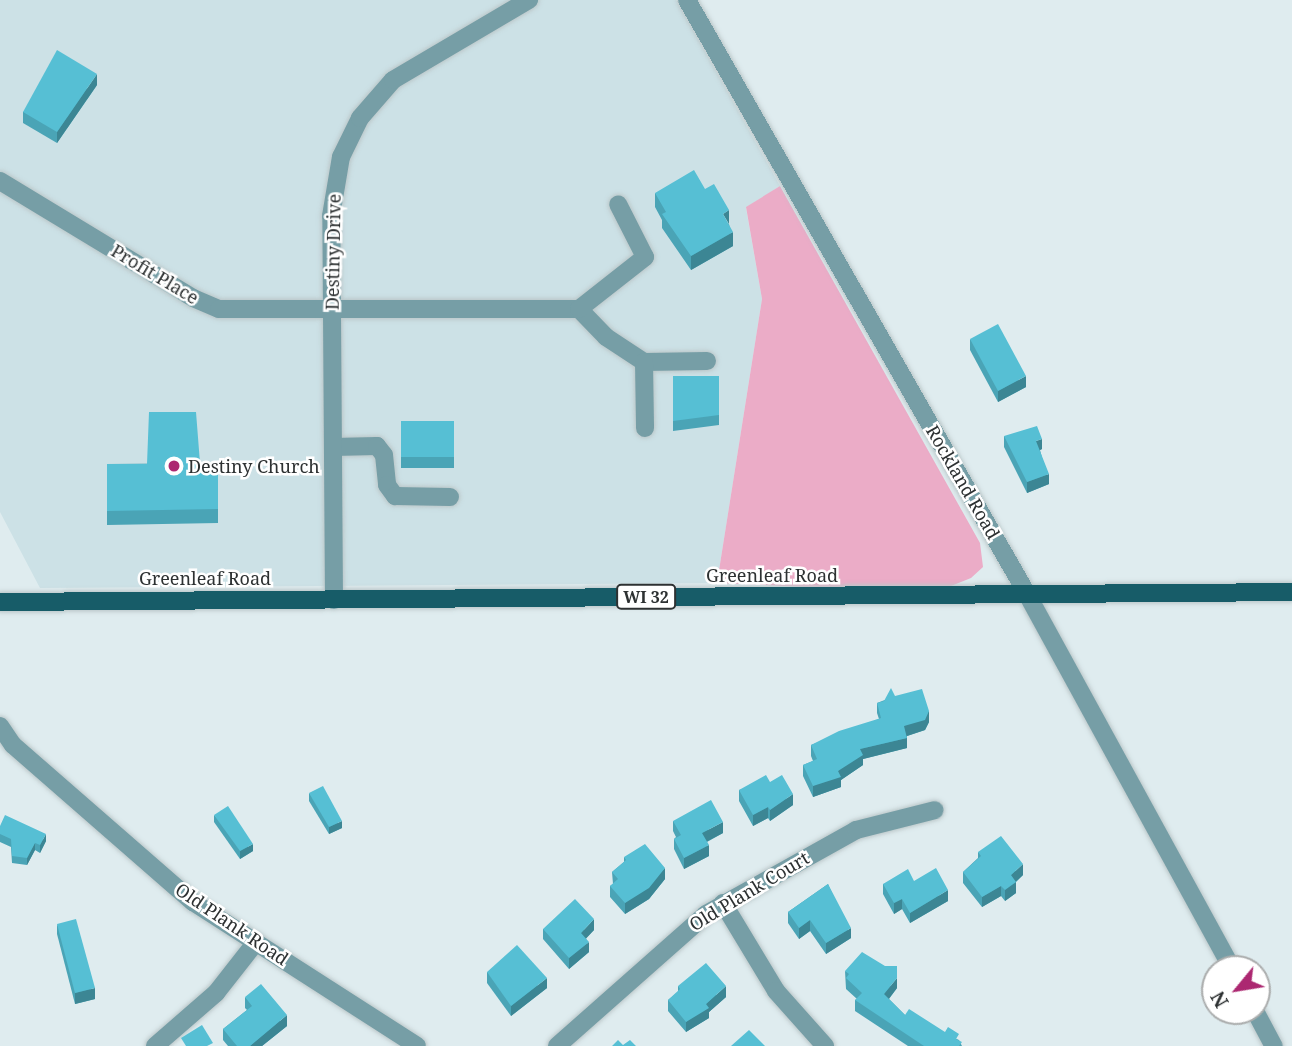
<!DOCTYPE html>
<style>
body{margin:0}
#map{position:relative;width:1292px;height:1046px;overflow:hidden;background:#dfecef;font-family:"Noto Serif",serif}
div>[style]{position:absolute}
.built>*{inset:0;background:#cce1e6}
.green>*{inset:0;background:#ebacc7}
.roads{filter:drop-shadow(0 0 2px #bbc7c9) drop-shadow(0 0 2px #bbc7c9)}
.minor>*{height:18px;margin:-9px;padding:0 9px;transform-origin:9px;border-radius:9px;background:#769ea6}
.major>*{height:18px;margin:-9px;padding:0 9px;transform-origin:9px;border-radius:9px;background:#175c68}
.wall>*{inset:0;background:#4aa4b6}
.shaded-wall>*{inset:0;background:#3c8694}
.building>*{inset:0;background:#56bfd4}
.dots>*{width:19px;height:19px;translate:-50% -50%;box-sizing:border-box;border:4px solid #fff;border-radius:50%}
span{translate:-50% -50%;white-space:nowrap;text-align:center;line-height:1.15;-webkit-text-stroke:5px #fff;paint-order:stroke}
.shield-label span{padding:2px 5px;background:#fff;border:2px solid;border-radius:5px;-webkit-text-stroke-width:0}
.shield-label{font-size:16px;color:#2d3132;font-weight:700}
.street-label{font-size:18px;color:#2d3132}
.poi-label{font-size:18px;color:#2d3132}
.left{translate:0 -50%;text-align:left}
.north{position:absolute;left:1201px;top:955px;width:70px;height:70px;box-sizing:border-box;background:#fff;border:2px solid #abadad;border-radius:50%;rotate:240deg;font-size:19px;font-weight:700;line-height:28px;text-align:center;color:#2d3132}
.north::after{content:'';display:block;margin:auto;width:24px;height:32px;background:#ac2871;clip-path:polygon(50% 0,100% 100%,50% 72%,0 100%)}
</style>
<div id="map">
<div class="built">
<i style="clip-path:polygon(0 0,676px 0,780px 186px,746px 208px,762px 299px,717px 583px,40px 588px,0 512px)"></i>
</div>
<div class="green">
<i style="clip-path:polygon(780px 186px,980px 543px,983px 567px,971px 578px,951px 586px,828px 588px,717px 583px,762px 299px,746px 207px)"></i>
</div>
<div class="roads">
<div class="minor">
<i style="left:687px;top:0;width:684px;rotate:60.21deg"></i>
<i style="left:1027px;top:594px;width:427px;rotate:61.3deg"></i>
<i style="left:0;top:181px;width:226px;rotate:31.2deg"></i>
<i style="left:193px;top:298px;width:28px;rotate:23deg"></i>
<i style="left:219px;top:309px;width:360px"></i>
<i style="left:579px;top:309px;width:39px;rotate:46deg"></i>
<i style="left:606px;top:337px;width:45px;rotate:33.3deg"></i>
<i style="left:644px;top:362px;width:63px;rotate:-0.9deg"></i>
<i style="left:579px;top:309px;width:84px;rotate:-38.2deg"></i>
<i style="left:645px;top:257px;width:59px;rotate:-117deg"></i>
<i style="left:644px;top:362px;width:66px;rotate:89.1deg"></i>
<i style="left:333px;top:447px;width:44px;rotate:-1.3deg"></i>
<i style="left:377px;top:446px;width:11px;rotate:52deg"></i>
<i style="left:384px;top:455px;width:30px;rotate:84deg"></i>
<i style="left:387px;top:485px;width:14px;rotate:54deg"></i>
<i style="left:395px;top:496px;width:55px;rotate:1deg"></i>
<i style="left:334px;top:600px;width:384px;rotate:-90.4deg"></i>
<i style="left:331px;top:216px;width:60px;rotate:-80.4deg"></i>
<i style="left:341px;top:157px;width:43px;rotate:-64deg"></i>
<i style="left:360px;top:118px;width:50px;rotate:-49deg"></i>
<i style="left:393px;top:80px;width:158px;rotate:-30.5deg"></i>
<i style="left:0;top:726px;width:23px;rotate:56deg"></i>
<i style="left:13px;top:745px;width:239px;rotate:41.1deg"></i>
<i style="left:193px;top:902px;width:266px;rotate:32.7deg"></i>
<i style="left:723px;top:903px;width:103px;rotate:58.9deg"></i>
<i style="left:776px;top:991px;width:74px;rotate:48.3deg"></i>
<i style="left:1255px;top:1011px;width:40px;rotate:62deg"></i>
<i style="left:155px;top:1046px;width:81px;rotate:-41deg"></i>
<i style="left:216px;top:993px;width:65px;rotate:-51.9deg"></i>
<i style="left:557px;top:1046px;width:199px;rotate:-41.5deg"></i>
<i style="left:706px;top:914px;width:172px;rotate:-29.2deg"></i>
<i style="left:856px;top:830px;width:81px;rotate:-14.2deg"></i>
</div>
<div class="major">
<i style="left:0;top:602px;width:1292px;rotate:-0.44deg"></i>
</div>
</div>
<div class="wall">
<i style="clip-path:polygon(97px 85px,57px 143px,23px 123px,23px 112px)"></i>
<i style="clip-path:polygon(655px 193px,729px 224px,733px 246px,691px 270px,662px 228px,662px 220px,655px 207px)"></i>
<i style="clip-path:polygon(970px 339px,1026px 387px,998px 402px,970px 350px)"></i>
<i style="clip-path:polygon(673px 376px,719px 376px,719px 425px,673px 431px)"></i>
<i style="clip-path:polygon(401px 421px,454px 421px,454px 468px,401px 468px)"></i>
<i style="clip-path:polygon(1004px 436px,1042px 449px,1040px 450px,1049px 484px,1027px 493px,1004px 447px)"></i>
<i style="clip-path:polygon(218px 463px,218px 523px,107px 525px,107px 464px)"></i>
<i style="clip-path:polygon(895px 696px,929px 722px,925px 730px,907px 736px,907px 748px,863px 759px,863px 765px,841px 780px,841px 787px,813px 797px,803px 776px,803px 765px,813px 761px,811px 756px,811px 745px,879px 719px,877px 713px,877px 703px)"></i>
<i style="clip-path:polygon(770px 782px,793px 805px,770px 821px,768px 818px,753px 826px,739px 801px,739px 790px)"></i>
<i style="clip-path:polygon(309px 793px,342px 828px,329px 834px,309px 801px)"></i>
<i style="clip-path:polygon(214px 815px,253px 851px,240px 859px,214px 822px)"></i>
<i style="clip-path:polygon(673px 821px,723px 833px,707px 842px,709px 856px,684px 869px,674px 849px,674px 839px,676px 837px,673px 831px)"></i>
<i style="clip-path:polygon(0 826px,46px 841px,40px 853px,35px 850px,27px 865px,12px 863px,11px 847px,0 842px)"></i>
<i style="clip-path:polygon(978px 852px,1023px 875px,1016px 882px,1016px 893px,1005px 901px,1001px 896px,982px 907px,963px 883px,963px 872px,978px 858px)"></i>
<i style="clip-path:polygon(624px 857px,665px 879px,649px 899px,625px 914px,610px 897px,610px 886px,613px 884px,612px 872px,624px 862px)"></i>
<i style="clip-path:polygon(914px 881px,948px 901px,910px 923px,902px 909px,894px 914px,883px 894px,883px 884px)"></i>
<i style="clip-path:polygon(828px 884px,851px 938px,826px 954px,810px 931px,799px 939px,788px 923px,788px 912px)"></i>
<i style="clip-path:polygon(57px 924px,95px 999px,75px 1004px,57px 934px)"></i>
<i style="clip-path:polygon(543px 929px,594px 930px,586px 938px,589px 952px,569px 969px,543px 939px)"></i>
<i style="clip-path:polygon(845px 971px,897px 988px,889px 999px,905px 1015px,959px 1040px,962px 1046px,908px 1046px,855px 1011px,855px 1000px,857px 999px,846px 989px)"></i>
<i style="clip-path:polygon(487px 972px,547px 988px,511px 1016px,487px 983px)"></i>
<i style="clip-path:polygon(678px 986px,726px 997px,709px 1012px,709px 1018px,686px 1032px,668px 1011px,668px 1000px,678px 992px)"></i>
<i style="clip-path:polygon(245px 997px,287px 1026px,262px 1046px,228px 1046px,223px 1040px,223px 1029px,247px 1010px,245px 1008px)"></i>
</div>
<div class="shaded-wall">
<i style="clip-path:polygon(97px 74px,97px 85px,57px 143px,57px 132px)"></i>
<i style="clip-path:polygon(729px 210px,729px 224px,723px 214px)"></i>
<i style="clip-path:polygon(733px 232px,733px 246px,691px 270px,691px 256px)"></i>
<i style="clip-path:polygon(1026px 376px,1026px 387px,998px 402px,998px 391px)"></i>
<i style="clip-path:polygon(1042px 439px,1042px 449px,1036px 452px,1036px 441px)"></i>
<i style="clip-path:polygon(1049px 474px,1049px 484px,1027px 493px,1027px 482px)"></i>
<i style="clip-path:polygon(929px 711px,929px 722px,925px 730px,904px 737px,904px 726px)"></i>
<i style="clip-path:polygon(907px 738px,907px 748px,863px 759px,863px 765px,841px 780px,841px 787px,813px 797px,813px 786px,838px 771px,860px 749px)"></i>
<i style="clip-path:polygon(793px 794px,793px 805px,770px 821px,770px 810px)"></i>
<i style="clip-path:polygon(768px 807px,768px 818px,753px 826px,753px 815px)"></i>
<i style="clip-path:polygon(342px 821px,342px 828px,329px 834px,329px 827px)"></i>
<i style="clip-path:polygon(723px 822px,723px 833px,702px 844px,702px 833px)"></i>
<i style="clip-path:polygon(46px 834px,46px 841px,40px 853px,40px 845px)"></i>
<i style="clip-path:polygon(35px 843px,35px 850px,27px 865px,27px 858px)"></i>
<i style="clip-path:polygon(253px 844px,253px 851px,240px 859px,240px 851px)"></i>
<i style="clip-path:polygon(709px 845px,709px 856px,684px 869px,684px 858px)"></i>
<i style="clip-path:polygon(1023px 864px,1023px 875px,1011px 886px,1016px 882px,1016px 893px,1005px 901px,1005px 890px,1011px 875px)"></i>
<i style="clip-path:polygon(665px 868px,665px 879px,649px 899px,625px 914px,625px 903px)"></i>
<i style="clip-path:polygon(1001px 886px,1001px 896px,982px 907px,982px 897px)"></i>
<i style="clip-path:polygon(948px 890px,948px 901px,910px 923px,910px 913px)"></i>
<i style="clip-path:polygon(902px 899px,902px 909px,894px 914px,894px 903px)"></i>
<i style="clip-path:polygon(594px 919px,594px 930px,581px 944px,581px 933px)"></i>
<i style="clip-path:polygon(810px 920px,810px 931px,799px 939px,799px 928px)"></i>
<i style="clip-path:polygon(851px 928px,851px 938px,826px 954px,826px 943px)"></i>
<i style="clip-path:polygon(589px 942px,589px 952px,569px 969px,569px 958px)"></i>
<i style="clip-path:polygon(547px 978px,547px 988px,511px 1016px,511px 1006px)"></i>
<i style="clip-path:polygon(897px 978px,897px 988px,884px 1005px,884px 994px)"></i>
<i style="clip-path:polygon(726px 986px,726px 997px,709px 1012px,709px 1018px,686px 1032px,686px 1022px)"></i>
<i style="clip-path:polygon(95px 988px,95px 999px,75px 1004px,75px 993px)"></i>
<i style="clip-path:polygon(287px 1015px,287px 1026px,262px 1046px,250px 1046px)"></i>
</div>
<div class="building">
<i style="clip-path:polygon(57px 50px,97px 74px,57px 132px,23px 112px)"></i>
<i style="clip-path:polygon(694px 170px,705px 189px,714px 184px,729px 210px,723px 214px,733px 232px,691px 256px,662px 214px,666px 212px,655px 193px)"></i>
<i style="clip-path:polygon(998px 324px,1026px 376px,998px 391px,970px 339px)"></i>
<i style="clip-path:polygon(673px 376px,719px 376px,719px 415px,673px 421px)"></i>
<i style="clip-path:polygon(149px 412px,196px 412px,200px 463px,218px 463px,218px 509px,107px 511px,107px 464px,147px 464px)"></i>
<i style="clip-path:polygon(401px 421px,454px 421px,454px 457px,401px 457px)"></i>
<i style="clip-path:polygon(1037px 426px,1042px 439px,1036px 441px,1049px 474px,1027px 482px,1004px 436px)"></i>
<i style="clip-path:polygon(891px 688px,895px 696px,922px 689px,929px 711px,925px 720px,904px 726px,907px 738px,860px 749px,863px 755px,838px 771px,841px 777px,813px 786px,803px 765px,817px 759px,811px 745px,839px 731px,881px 718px,877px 703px,884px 701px)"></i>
<i style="clip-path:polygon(766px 775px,770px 782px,782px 775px,793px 794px,770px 810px,768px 807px,753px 815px,739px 790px)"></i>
<i style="clip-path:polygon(323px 786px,342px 821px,329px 827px,309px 793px)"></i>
<i style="clip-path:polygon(711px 800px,723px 822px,702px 833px,709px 845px,684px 858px,674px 839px,681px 835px,673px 821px)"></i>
<i style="clip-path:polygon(228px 806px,253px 844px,240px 851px,214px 815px)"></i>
<i style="clip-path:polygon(5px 815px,46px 834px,40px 845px,35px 843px,27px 858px,12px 856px,11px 839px,0 834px,0 826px)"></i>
<i style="clip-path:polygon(1001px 836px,1023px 864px,1011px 875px,1016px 882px,1005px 890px,1001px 886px,982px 897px,963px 872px,981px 856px,978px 852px)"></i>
<i style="clip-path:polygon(645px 844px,665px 868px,649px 888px,625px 903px,610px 886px,618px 879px,612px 872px,626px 860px,624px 857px)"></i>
<i style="clip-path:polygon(936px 868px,948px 890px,910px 913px,902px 899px,894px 903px,883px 884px,908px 869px,914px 881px)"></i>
<i style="clip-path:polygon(828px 884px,851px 928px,826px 943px,810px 920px,799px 928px,788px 912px)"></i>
<i style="clip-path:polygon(575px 899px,594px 919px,581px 933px,589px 942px,569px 958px,543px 929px)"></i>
<i style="clip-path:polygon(76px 919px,95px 988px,75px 993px,57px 924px)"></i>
<i style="clip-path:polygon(517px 945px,547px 978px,511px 1006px,487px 972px)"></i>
<i style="clip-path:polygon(862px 952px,885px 966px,897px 966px,897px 978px,884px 994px,905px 1015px,909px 1009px,945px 1032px,948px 1027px,959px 1034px,956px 1039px,962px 1042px,959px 1046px,924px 1046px,855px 1000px,862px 993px,846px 978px,849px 974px,845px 971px)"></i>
<i style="clip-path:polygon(706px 963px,726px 986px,706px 1004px,709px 1008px,686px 1022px,668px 1000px,680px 989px,678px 986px)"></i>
<i style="clip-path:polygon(261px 984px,287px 1015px,250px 1046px,237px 1046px,223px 1029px,252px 1006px,245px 997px)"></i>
<i style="clip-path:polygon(202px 1025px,213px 1043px,207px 1046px,186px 1046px,181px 1038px)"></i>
<i style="clip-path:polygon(749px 1030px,765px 1046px,731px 1046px)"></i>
<i style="clip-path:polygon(618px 1040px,623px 1045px,630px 1040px,636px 1046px,612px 1046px)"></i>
</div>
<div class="dots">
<i style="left:174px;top:466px;background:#ac2871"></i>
</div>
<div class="shield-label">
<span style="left:646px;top:597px">WI 32</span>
</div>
<div class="street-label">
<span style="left:333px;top:252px;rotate:-89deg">Destiny Drive</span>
<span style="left:155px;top:274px;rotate:31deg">Profit Place</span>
<span style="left:963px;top:482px;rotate:60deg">Rockland Road</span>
<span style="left:772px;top:575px">Greenleaf Road</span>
<span style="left:205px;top:578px">Greenleaf Road</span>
<span style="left:749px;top:891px;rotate:-31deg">Old Plank Court</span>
<span style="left:232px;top:924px;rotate:34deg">Old Plank Road</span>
</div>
<div class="poi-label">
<span class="left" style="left:188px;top:466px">Destiny Church</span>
</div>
<div class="north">N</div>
</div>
